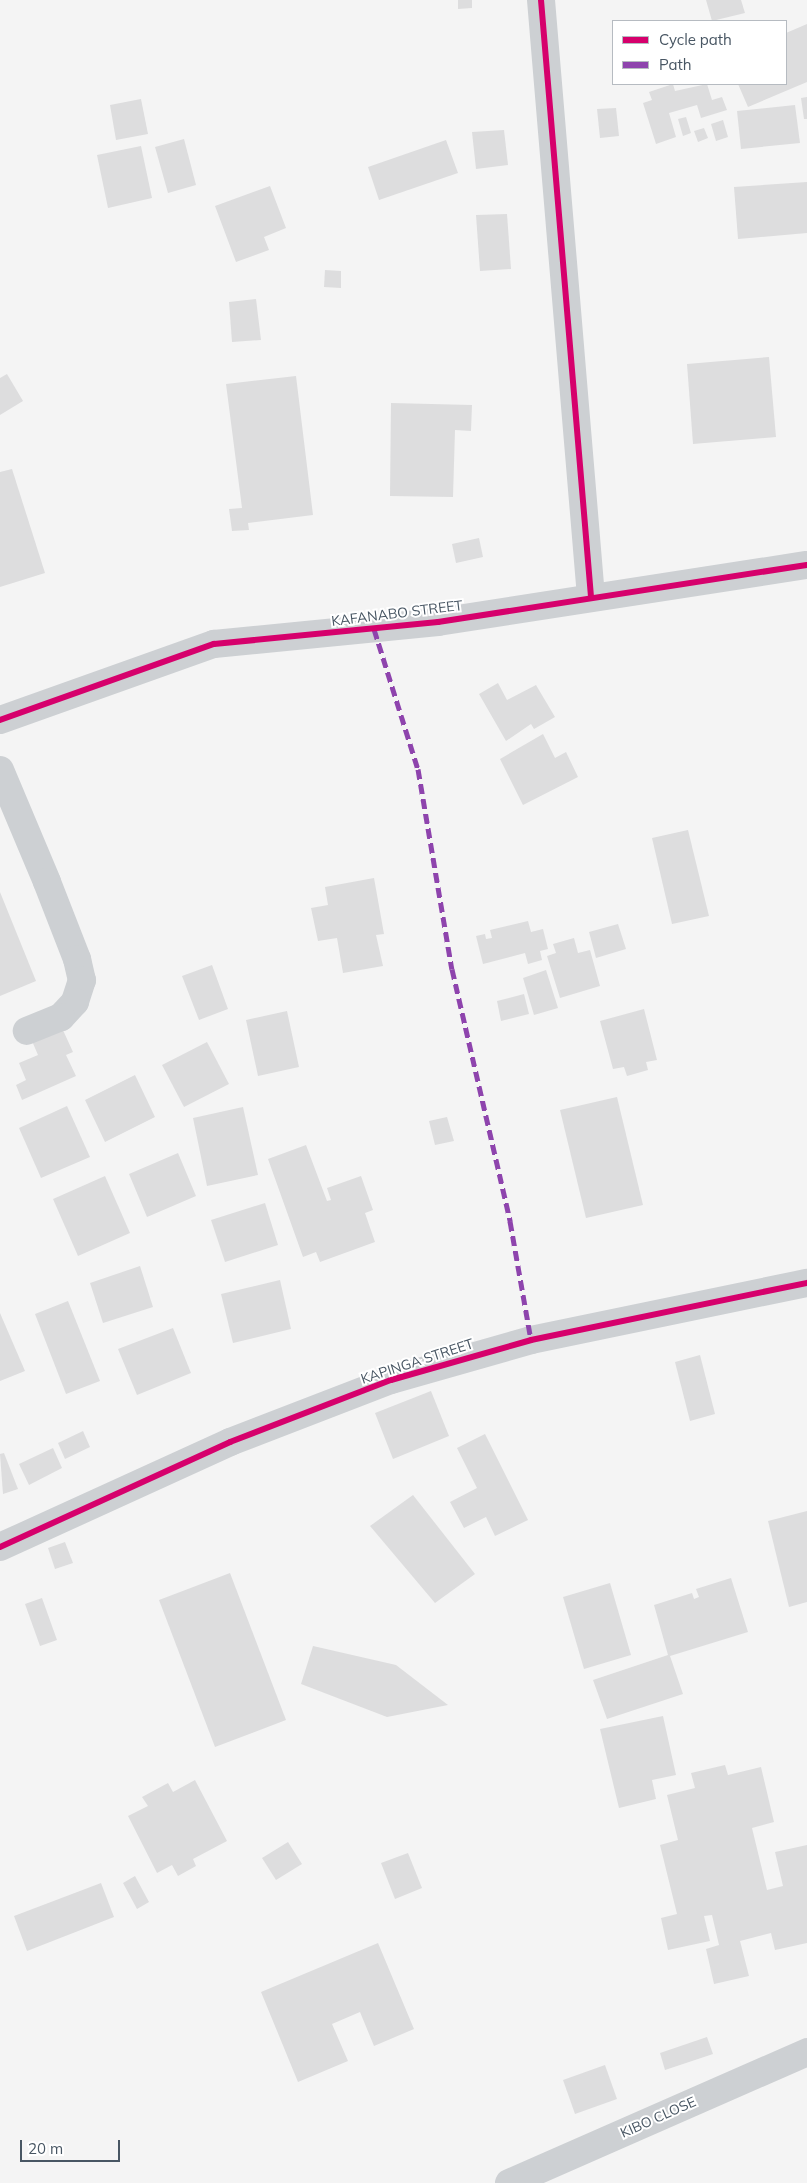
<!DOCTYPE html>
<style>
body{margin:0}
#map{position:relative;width:807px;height:2183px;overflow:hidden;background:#f4f4f4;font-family:Mulish,sans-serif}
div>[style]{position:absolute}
.building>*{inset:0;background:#ddddde}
.street>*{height:28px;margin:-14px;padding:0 14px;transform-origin:14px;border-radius:14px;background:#cdd0d3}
.quiet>*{height:5px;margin-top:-2.5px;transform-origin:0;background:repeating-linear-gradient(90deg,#8e44ad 0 10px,transparent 0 15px)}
.cycleway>*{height:6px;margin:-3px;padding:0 3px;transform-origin:3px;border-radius:3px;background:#d6006c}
span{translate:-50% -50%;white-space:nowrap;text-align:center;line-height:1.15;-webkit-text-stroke:4px #fff;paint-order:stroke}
.street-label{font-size:14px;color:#485663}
.legend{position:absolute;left:612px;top:20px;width:175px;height:65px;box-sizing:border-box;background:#fff;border:1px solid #b6bbc1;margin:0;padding:6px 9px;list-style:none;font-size:15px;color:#485663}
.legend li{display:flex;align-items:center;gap:10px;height:25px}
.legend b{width:25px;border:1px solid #b6bbc1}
.scale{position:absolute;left:20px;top:2140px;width:100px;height:22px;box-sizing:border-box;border:2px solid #485663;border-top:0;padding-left:6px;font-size:15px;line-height:18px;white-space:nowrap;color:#485663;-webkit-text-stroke:4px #fff;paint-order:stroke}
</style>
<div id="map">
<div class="building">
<i style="clip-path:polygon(458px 0,472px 0,472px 8px,458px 9px)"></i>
<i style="clip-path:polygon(706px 0,741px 0,745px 13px,712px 21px)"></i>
<i style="clip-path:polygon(807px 24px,807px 82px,748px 107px,738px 84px,786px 84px,786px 33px)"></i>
<i style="clip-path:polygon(673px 84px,675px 91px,707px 84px,712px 100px,722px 97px,727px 110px,701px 118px,697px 105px,669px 113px,676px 137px,656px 144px,643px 103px,652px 100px,649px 92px)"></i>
<i style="clip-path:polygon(807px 97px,807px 119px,804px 119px,801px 98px)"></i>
<i style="clip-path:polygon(141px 99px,148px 134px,116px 140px,110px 105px)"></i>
<i style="clip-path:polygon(795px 105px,800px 143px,741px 149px,737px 111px)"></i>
<i style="clip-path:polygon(616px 108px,619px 136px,600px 138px,597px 109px)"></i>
<i style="clip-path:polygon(686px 117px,691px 133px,683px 136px,678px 119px)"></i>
<i style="clip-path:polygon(723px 120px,728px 137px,716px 141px,711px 124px)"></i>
<i style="clip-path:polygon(704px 128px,708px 138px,698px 142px,694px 131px)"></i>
<i style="clip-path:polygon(504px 130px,508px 165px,476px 169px,472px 132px)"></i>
<i style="clip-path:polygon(184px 139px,196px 185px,168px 193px,155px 147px)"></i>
<i style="clip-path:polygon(446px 140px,458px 173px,379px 200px,368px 167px)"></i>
<i style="clip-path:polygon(141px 146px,152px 198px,108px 208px,97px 155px)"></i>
<i style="clip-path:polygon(807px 182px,807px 233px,738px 239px,734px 187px)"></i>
<i style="clip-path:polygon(270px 186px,286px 228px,264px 237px,269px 250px,236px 262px,215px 206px)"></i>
<i style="clip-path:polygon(507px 214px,511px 269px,480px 271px,476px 215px)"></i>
<i style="clip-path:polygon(325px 270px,341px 271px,341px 288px,324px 287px)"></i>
<i style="clip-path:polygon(256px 299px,261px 340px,232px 342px,229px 302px)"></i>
<i style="clip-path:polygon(769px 357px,776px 437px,693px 444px,687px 364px)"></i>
<i style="clip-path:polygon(7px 374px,23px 401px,0 415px,0 378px)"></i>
<i style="clip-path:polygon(296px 376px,313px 515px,248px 523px,249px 530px,232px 531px,229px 509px,242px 508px,226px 384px)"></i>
<i style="clip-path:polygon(391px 403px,472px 405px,471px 431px,455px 430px,453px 497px,390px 496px)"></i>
<i style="clip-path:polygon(12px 469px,45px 573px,0 587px,0 472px)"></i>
<i style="clip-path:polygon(479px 538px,483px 557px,456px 563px,452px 544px)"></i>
<i style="clip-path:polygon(498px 683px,507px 700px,536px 685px,555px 717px,534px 729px,531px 724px,506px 741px,479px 694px)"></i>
<i style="clip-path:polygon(543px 734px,555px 758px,566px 752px,578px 777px,523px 805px,500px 759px)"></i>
<i style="clip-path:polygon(688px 830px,709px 916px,672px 924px,652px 838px)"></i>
<i style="clip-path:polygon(374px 878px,384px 934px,376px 935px,383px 966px,343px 973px,337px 938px,318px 941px,311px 908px,328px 905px,325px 887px)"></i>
<i style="clip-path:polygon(0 892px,36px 981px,0 996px)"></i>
<i style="clip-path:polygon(528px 921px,531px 932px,543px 929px,548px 949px,540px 951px,542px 960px,528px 964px,525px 953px,483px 964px,476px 936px,485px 934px,486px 939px,492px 938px,490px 930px)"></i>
<i style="clip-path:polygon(618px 924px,626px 949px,596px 958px,589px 932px)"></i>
<i style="clip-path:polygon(574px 938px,578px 953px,590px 950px,600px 986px,560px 998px,547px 956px,556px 953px,553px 944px)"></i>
<i style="clip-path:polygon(212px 965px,228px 1009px,199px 1020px,182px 976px)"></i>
<i style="clip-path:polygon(546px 970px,558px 1008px,534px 1015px,523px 978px)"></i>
<i style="clip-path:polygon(524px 994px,529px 1014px,501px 1021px,497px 1001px)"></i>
<i style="clip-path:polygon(644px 1009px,657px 1060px,646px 1062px,648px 1070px,627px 1076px,624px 1067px,613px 1069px,600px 1021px)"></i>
<i style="clip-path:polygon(287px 1011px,299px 1067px,258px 1076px,246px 1020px)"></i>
<i style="clip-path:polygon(62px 1028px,73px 1052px,66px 1055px,76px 1076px,22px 1100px,16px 1085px,26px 1080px,19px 1063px,38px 1055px,32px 1041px)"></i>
<i style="clip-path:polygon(207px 1042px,229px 1084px,184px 1107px,162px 1065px)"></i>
<i style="clip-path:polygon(135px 1075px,155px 1117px,105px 1142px,85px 1100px)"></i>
<i style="clip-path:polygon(617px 1097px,643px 1205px,586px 1218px,560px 1110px)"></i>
<i style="clip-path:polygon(67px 1106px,90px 1157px,41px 1178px,19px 1128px)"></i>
<i style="clip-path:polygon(243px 1107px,258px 1175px,207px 1186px,193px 1118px)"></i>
<i style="clip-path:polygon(447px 1117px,454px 1141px,435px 1145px,429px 1121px)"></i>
<i style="clip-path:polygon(306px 1145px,327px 1201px,331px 1200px,327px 1188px,361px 1176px,373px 1210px,365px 1213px,375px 1242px,320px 1262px,316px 1252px,303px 1257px,268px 1159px)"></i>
<i style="clip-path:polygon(178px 1153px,196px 1196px,147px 1217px,129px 1174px)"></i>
<i style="clip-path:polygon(105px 1176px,130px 1233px,78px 1256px,53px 1199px)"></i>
<i style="clip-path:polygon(265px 1203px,278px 1245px,225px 1262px,211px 1220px)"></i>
<i style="clip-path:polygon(140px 1266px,153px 1307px,103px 1323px,90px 1283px)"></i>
<i style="clip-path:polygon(280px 1280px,291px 1329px,233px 1343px,221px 1294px)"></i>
<i style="clip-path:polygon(68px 1301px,100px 1381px,66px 1394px,35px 1314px)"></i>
<i style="clip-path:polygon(0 1313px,25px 1371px,0 1381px)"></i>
<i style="clip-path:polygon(173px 1328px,191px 1373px,137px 1395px,118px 1349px)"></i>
<i style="clip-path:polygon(700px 1355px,715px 1414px,690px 1421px,675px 1362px)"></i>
<i style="clip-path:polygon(431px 1391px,449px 1436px,393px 1459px,375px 1413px)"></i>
<i style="clip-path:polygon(83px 1431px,90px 1447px,65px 1459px,58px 1443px)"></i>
<i style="clip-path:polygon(485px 1434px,528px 1520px,495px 1536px,486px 1517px,464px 1528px,450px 1502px,477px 1488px,457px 1448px)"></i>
<i style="clip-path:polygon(53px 1448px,62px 1468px,29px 1485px,19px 1464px)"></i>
<i style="clip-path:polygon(4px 1453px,18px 1489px,3px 1494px,0 1454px)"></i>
<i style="clip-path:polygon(413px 1495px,475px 1574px,435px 1603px,370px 1526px)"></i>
<i style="clip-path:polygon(807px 1511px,807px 1602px,789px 1607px,768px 1521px)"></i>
<i style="clip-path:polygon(65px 1542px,73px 1563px,55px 1569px,48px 1548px)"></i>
<i style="clip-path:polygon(230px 1573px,286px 1720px,215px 1747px,159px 1600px)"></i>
<i style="clip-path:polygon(731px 1578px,748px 1632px,670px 1656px,683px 1694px,607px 1719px,593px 1680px,668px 1655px,654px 1605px,692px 1593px,694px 1599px,699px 1597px,696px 1589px)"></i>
<i style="clip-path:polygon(610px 1583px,631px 1655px,584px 1669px,563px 1597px)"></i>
<i style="clip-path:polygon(42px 1598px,57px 1640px,40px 1646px,25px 1604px)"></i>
<i style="clip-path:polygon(313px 1646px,396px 1665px,448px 1705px,387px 1717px,301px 1684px)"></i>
<i style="clip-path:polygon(663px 1716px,676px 1775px,652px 1780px,656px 1799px,619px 1808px,600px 1729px)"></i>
<i style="clip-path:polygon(725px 1765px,728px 1775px,761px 1767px,774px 1822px,752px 1828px,767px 1890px,783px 1886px,775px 1852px,807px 1845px,807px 1943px,775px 1950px,771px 1933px,740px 1941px,749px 1976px,714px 1984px,706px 1949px,719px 1945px,712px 1915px,704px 1916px,710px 1941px,668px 1950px,661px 1918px,677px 1914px,660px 1845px,678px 1840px,667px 1795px,695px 1788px,691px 1773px)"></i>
<i style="clip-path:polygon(195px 1780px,227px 1841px,193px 1859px,196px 1866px,178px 1876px,172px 1865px,157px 1873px,128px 1816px,148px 1806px,142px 1797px,168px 1783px,173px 1792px)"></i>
<i style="clip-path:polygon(288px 1842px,302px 1864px,276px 1880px,262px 1858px)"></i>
<i style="clip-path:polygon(408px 1853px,422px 1888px,395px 1899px,381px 1863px)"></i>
<i style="clip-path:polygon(135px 1876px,149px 1902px,137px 1909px,123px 1883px)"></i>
<i style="clip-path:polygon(101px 1883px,114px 1917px,27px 1951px,14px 1916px)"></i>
<i style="clip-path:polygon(378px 1943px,414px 2029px,374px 2046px,360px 2012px,332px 2024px,348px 2061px,298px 2082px,261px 1992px)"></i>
<i style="clip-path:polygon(707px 2037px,713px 2054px,665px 2070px,660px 2053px)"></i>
<i style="clip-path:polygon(605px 2065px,617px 2099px,575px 2114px,563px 2080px)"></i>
</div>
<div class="street">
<i style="left:541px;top:0;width:599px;rotate:85.21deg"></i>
<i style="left:0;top:720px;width:227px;rotate:-19.6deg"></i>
<i style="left:214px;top:644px;width:225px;rotate:-5.6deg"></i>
<i style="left:438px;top:622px;width:373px;rotate:-8.8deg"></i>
<i style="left:0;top:770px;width:121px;rotate:67.2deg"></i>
<i style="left:47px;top:882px;width:83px;rotate:68.7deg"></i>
<i style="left:77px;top:959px;width:22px;rotate:77deg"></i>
<i style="left:82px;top:980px;width:23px;rotate:108deg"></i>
<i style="left:75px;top:1002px;width:21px;rotate:133deg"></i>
<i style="left:61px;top:1017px;width:37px;rotate:158deg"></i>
<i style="left:0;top:1547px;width:253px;rotate:-24.5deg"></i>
<i style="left:230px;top:1442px;width:173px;rotate:-21.1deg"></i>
<i style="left:391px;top:1380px;width:146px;rotate:-15.9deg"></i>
<i style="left:531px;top:1340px;width:282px;rotate:-11.7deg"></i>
<i style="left:509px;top:2183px;width:326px;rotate:-23.7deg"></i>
</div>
<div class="quiet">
<i style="left:374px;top:629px;width:147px;rotate:72.6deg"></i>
<i style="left:418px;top:769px;width:203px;rotate:80.4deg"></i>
<i style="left:452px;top:969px;width:259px;rotate:77deg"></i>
<i style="left:510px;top:1221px;width:121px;rotate:80deg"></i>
</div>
<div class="cycleway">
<i style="left:541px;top:0;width:599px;rotate:85.21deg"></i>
<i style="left:0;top:720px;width:227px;rotate:-19.6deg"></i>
<i style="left:214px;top:644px;width:225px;rotate:-5.6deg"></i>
<i style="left:438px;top:622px;width:373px;rotate:-8.8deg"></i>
<i style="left:0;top:1547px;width:253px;rotate:-24.5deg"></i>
<i style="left:230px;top:1442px;width:173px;rotate:-21.1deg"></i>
<i style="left:391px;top:1380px;width:146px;rotate:-15.9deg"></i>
<i style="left:531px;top:1340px;width:282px;rotate:-11.7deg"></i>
</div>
<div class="street-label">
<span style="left:397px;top:613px;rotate:-7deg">KAFANABO STREET</span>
<span style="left:417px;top:1361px;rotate:-18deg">KAPINGA STREET</span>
<span style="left:658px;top:2117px;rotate:-24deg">KIBO CLOSE</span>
</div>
<ul class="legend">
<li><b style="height:6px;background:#d6006c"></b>Cycle path</li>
<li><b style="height:6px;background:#8e44ad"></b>Path</li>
</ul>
<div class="scale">20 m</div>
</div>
